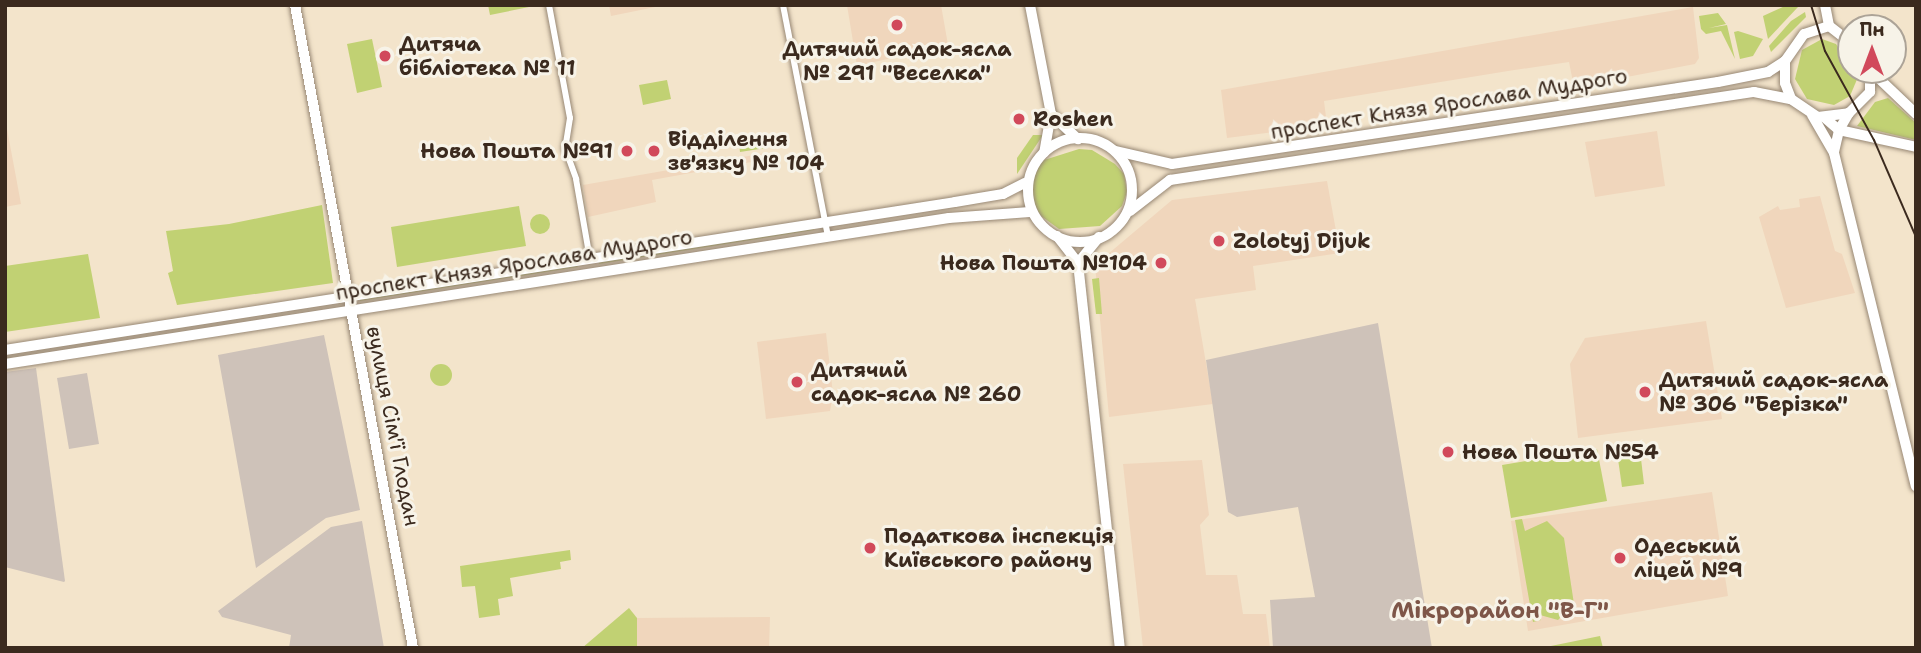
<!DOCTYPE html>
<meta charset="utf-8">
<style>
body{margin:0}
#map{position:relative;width:1921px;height:653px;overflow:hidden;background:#f3e4cb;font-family:"Shantell Sans",sans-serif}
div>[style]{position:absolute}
.built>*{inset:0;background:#f0d6bc}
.industrial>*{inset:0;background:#cec2b9}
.green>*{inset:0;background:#c1d173}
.round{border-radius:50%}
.roads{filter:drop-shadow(0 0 2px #978774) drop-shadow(0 0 2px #978774)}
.street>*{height:6px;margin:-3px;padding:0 3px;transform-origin:3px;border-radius:3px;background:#fff}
.secondary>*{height:10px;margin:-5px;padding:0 5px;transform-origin:5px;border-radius:5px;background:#fff}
.primary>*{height:10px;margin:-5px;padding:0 5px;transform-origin:5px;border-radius:5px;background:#fff}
.primary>.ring{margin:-5px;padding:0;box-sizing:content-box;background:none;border:10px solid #fff;border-radius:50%}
.tram>*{height:2px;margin:-1px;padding:0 1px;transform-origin:1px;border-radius:1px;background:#3b2a1e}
.dots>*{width:19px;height:19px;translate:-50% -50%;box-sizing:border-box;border:4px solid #f7f3e8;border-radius:50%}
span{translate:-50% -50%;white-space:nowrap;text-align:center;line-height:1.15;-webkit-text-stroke:6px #f7f3e8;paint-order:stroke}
.poi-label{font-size:21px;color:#3b2a1e;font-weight:700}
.left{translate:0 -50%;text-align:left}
.right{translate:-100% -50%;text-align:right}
.street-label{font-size:21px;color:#3b2a1e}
.neighbourhood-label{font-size:23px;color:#7e5648;font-weight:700}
.frame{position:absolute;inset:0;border:7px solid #3b2a1e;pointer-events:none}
.north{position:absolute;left:1837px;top:14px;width:70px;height:70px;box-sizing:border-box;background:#f7f3e8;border:2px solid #aca397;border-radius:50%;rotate:0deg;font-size:19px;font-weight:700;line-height:28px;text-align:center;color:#3b2a1e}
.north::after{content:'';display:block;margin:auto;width:24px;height:32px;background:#d1495b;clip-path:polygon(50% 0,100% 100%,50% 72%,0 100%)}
</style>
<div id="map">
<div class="built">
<i style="clip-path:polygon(609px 5px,665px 5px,611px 16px)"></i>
<i style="clip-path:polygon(847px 5px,941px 5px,948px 45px,857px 66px)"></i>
<i style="clip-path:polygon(1693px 7px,1699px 58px,1695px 64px,1574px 87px,1569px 62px,1508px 71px,1324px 101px,1327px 125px,1227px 138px,1221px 90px)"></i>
<i style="clip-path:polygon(5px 118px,21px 204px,5px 207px)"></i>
<i style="clip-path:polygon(1657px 131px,1665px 186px,1595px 197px,1585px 142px)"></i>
<i style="clip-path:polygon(766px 153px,768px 159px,652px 180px,656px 202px,588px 217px,583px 185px)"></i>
<i style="clip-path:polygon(1327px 181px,1340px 253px,1253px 266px,1256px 290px,1195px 299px,1213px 404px,1109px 417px,1095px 265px,1172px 200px)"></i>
<i style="clip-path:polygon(1820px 196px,1835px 251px,1842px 254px,1855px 293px,1786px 308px,1759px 217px,1778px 206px,1780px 210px,1800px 207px,1799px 199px)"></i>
<i style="clip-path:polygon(1706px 321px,1722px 419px,1578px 438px,1570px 364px,1585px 338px)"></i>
<i style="clip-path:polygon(826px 333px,833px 394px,830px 411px,766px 419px,757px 342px)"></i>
<i style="clip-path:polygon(1202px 460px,1209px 515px,1200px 525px,1206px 575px,1237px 575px,1243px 614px,1266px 614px,1270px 648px,1143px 648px,1123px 464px)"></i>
<i style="clip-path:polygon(1712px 492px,1728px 596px,1528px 631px,1511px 521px)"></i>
<i style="clip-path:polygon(770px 617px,769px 648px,637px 648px,637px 618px)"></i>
</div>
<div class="industrial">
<i style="clip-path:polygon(1378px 323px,1432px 648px,1273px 648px,1270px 600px,1315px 597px,1298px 507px,1237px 517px,1228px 512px,1206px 360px)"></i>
<i style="clip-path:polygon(324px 335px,360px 510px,326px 518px,256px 568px,218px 355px)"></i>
<i style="clip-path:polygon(36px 368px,65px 581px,64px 582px,5px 567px,5px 372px)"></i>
<i style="clip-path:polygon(87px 373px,99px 444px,69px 449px,57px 378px)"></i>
<i style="clip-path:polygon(362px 521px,384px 648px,289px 648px,291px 635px,222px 617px,218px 611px,331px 527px)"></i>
</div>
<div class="green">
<i style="clip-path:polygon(488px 5px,528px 5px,529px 7px,490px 15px)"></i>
<i style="clip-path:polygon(1787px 5px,1798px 7px,1768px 39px,1763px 16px)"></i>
<i style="clip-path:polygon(1805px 12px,1806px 17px,1771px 52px,1769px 46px,1791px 21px)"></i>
<i style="clip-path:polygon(1718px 13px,1726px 24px,1709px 28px,1727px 25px,1735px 59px,1721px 31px,1706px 34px,1701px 29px,1699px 16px)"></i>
<i style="clip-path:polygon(1738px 31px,1763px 39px,1753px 56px,1740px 59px,1734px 32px)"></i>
<i style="clip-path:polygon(372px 39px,382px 87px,357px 93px,347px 44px)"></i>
<i style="clip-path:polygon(1822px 39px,1836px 44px,1858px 77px,1850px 96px,1834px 105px,1807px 99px,1795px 79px,1802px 50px)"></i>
<i class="round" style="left:417px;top:59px;width:16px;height:16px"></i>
<i style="clip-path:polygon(667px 80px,671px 99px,643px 105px,639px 85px)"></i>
<i style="clip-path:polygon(1888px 98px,1916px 123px,1916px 140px,1857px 126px,1875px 102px)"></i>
<i style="clip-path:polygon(1033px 135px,1043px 135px,1017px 174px,1017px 158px)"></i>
<i style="clip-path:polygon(763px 140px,765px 148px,740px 152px,739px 144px)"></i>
<i style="clip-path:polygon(1079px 149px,1092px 150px,1115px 164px,1124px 174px,1127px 192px,1122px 206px,1100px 226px,1059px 229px,1037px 213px,1030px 185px,1041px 161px)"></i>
<i style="clip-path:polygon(322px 205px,333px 283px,177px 305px,168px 273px,173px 271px,166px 231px,229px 224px)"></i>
<i style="clip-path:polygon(519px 206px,526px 246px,397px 267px,391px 227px)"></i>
<i class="round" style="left:530px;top:214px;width:20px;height:20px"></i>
<i style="clip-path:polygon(814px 227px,814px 230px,599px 264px,598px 261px)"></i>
<i style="clip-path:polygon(88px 254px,100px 318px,5px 332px,5px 266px)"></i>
<i style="clip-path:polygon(577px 264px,578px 267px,360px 301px,360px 297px)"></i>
<i style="clip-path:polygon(1099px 278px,1102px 314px,1096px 314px,1092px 279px)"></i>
<i class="round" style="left:430px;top:364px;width:22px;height:22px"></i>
<i style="clip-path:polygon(1639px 442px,1644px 484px,1622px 487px,1616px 445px)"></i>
<i style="clip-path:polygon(1597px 449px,1607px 501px,1511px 518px,1502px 465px)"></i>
<i style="clip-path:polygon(1522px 519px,1525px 531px,1547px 521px,1564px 538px,1574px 604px,1558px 620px,1540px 615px,1541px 620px,1533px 622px,1515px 520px)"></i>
<i style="clip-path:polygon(570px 550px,571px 560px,560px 562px,561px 569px,510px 578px,513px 596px,498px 599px,500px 615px,479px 618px,475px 586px,462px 587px,460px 566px)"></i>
<i style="clip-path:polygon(629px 608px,637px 618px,637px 648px,582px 648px)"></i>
<i style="clip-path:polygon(1600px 636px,1603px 648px,1541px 648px)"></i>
</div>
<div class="roads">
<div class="street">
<i style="left:549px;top:5px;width:115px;rotate:79.5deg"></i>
<i style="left:570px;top:118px;width:30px;rotate:99deg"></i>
<i style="left:565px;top:148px;width:33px;rotate:70deg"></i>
<i style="left:576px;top:179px;width:81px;rotate:80.1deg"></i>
<i style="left:783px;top:5px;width:236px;rotate:79deg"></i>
</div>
<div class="secondary">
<i style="left:295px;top:5px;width:654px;rotate:79.6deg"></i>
<i style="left:1030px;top:5px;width:111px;rotate:79.1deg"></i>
<i style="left:1051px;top:114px;width:39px;rotate:100deg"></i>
<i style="left:1870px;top:70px;width:64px;rotate:43.7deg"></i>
<i style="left:1051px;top:114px;width:37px;rotate:43deg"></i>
<i style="left:1812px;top:115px;width:44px;rotate:59.9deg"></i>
<i style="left:1834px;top:153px;width:343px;rotate:76.2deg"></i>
<i style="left:1825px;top:118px;width:18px;rotate:41deg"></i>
<i style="left:1839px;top:130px;width:79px;rotate:12.4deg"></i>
<i style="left:1834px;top:152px;width:23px;rotate:-77deg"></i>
<i style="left:1839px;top:130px;width:20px;rotate:-60deg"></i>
<i style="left:1057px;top:236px;width:34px;rotate:52deg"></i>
<i style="left:1099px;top:237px;width:33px;rotate:129deg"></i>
<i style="left:1078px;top:263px;width:387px;rotate:83.8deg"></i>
</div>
<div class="primary">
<i style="left:1825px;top:5px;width:21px;rotate:79deg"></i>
<i style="left:1851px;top:43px;width:28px;rotate:-142deg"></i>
<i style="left:1829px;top:26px;width:26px;rotate:162deg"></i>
<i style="left:1804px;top:34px;width:33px;rotate:125deg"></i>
<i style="left:1785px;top:61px;width:22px;rotate:90deg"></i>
<i style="left:1785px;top:83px;width:17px;rotate:69deg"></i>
<i style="left:1791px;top:99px;width:32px;rotate:34deg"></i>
<i style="left:1818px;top:117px;width:31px;rotate:-7deg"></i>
<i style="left:1849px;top:113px;width:30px;rotate:-45deg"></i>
<i style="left:1870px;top:92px;width:22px;rotate:-90deg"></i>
<i class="ring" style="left:1028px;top:138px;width:94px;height:94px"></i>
<i style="left:1116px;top:151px;width:57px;rotate:13.1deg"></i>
<i style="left:1172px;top:164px;width:552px;rotate:-8.54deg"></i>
<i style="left:1718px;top:82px;width:51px;rotate:-11.3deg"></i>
<i style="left:1768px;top:72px;width:20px;rotate:-33deg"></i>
<i style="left:1130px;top:211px;width:51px;rotate:-37.8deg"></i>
<i style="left:1170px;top:180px;width:591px;rotate:-8.57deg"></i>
<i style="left:1754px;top:92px;width:38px;rotate:11deg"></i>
<i style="left:5px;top:350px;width:961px;rotate:-8.85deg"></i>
<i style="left:955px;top:202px;width:49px;rotate:-9.5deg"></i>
<i style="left:1003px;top:194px;width:25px;rotate:-27deg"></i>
<i style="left:5px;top:364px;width:955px;rotate:-8.79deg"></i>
<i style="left:949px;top:218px;width:81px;rotate:-4.2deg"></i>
</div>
</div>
<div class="tram">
<i style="left:1811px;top:5px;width:48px;rotate:73.1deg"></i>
<i style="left:1825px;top:51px;width:102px;rotate:61.2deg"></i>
<i style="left:1874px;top:140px;width:106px;rotate:66.6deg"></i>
</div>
<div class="dots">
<i style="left:897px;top:25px;background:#d1495b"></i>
<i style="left:385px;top:56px;background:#d1495b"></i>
<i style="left:1019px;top:119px;background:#d1495b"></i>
<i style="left:627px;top:151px;background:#d1495b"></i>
<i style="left:654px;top:151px;background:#d1495b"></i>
<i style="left:1219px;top:241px;background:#d1495b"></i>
<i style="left:1161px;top:263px;background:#d1495b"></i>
<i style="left:797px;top:382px;background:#d1495b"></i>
<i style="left:1645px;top:392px;background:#d1495b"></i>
<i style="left:1448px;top:452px;background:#d1495b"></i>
<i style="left:870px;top:548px;background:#d1495b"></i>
<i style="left:1620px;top:558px;background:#d1495b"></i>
</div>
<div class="poi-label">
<span class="left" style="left:399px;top:56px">Дитяча<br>бібліотека № 11</span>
<span style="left:897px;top:61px">Дитячий садок-ясла<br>№ 291 "Веселка"</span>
<span class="left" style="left:1033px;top:119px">Roshen</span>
<span class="left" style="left:668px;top:151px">Відділення<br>зв'язку № 104</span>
<span class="right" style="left:613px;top:151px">Нова Пошта №91</span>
<span class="left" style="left:1233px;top:241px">Zolotyj Dijuk</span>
<span class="right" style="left:1147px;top:263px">Нова Пошта №104</span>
<span class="left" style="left:811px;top:382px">Дитячий<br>садок-ясла № 260</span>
<span class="left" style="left:1659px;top:392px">Дитячий садок-ясла<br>№ 306 "Берізка"</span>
<span class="left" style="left:1462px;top:452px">Нова Пошта №54</span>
<span class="left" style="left:884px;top:548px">Податкова інспекція<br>Київського району</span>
<span class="left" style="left:1634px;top:558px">Одеський<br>ліцей №9</span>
</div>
<div class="street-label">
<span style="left:1449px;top:104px;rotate:-9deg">проспект Князя Ярослава Мудрого</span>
<span style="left:514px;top:265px;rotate:-9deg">проспект Князя Ярослава Мудрого</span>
<span style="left:393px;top:426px;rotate:79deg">вулиця Сім'ї Глодан</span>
</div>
<div class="neighbourhood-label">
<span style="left:1500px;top:610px">Мікрорайон "В-Г"</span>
</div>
<div class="frame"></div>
<div class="north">Пн</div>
</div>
